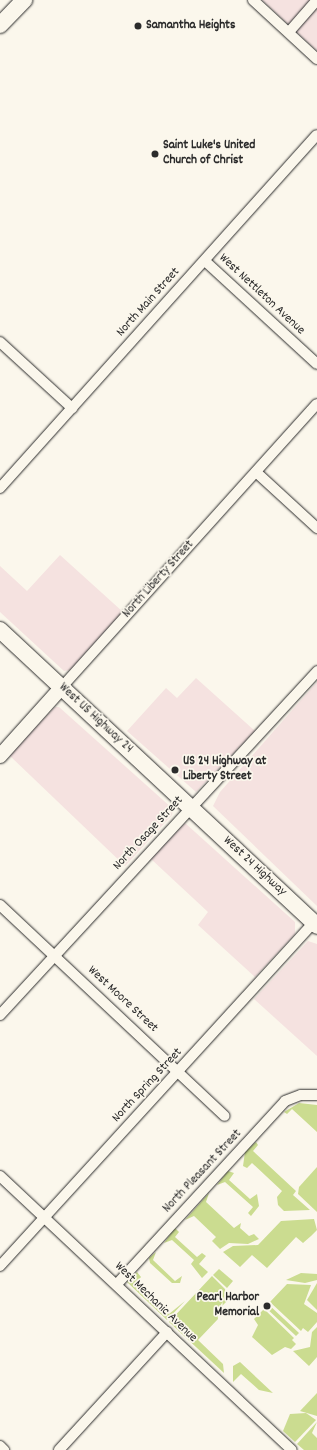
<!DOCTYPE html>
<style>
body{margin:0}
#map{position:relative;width:317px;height:1450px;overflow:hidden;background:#fbf7ec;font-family:Dekko,sans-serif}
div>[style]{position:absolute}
.built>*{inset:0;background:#f5e2e0}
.green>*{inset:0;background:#cbdc90}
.roads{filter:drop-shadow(0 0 1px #2b2b2b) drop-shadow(0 0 1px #2b2b2b)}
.street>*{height:10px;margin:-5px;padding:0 5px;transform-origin:5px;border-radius:5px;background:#fbf7ec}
.secondary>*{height:14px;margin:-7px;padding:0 7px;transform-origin:7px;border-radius:7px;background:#fbf7ec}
.primary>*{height:16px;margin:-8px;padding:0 8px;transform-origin:8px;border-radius:8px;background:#fbf7ec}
.dots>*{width:11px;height:11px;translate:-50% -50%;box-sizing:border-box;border:2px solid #fbf7ec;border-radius:50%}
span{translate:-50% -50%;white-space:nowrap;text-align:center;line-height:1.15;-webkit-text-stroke:3.5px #fbf7ec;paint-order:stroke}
.poi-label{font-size:13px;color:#2b2b2b;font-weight:700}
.left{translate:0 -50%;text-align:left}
.right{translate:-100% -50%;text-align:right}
.street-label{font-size:13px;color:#2b2b2b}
</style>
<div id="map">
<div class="built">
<i style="clip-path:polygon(262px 0,317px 0,317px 51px)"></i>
<i style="clip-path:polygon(60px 555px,123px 612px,70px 670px,64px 671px,0 612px,0 566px,27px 591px)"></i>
<i style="clip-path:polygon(196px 678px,255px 731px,196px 792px,127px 731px,166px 688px,177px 698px)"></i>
<i style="clip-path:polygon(317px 682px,317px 906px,213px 806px,220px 792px)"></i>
<i style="clip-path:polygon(55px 707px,59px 707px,173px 809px,172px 815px,125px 866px,9px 755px)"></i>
<i style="clip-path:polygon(185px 823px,295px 922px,295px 934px,255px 977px,198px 925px,208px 912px,151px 859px)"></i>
<i style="clip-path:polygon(308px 941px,317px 944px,317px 1056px,254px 999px)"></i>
</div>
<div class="green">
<i style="clip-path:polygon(299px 1103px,317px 1105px,317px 1132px,292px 1109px,287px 1114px,284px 1112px)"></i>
<i style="clip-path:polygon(256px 1142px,258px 1145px,253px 1151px,296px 1191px,293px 1195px,310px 1210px,284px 1211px,278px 1205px,277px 1197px,282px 1191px,252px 1163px,247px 1168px,243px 1166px,245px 1152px)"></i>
<i style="clip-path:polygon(317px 1167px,317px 1212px,298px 1194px,299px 1187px)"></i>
<i style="clip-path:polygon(228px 1171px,234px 1173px,229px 1180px,250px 1199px,257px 1194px,259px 1206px,251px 1216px,248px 1213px,253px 1207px,225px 1182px,217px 1185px)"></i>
<i style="clip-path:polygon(209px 1193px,206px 1202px,234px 1228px,241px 1223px,240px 1228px,249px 1236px,254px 1234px,259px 1239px,248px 1244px,229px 1243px,220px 1249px,212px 1241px,216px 1237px,194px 1216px,185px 1220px)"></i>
<i style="clip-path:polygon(314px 1219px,317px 1230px,311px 1236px,303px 1243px,296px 1237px,267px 1268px,252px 1255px,240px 1267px,223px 1252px,233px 1246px,258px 1245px,281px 1221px)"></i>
<i style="clip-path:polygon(175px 1228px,179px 1232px,175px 1237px,197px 1257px,202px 1253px,206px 1256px,199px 1264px,208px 1272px,202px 1278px,191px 1264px,194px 1260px,172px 1240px,164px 1243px)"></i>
<i style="clip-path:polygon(156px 1252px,153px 1260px,175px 1281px,182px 1276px,180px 1283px,172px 1283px,150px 1263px,149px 1258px)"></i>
<i style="clip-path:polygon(219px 1269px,233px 1281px,227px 1288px,213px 1275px)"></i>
<i style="clip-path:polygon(137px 1272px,141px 1277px,136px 1283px,169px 1314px,185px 1301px,167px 1320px,127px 1282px)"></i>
<i style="clip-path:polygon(301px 1273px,317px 1274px,317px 1280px,305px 1283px,286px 1280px)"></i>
<i style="clip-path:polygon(212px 1276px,225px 1289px,227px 1301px,217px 1311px,218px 1319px,198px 1340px,223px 1364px,224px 1373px,169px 1322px)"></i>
<i style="clip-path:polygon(317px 1283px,317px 1310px,307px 1300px)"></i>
<i style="clip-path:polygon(287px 1284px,311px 1285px,304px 1304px,317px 1313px,317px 1322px,308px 1332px,303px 1328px,301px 1331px,270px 1302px)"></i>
<i style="clip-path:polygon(268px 1304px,299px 1333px,296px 1336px,265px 1307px)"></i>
<i style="clip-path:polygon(264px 1309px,294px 1338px,292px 1340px,296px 1344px,291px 1349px,285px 1347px,272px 1355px,252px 1337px,258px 1325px,254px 1319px)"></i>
<i style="clip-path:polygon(317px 1327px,317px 1357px,309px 1366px,293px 1351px,310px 1347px,312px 1332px)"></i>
<i style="clip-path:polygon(240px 1362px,273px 1393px,259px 1390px,241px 1374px,233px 1382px,233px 1366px)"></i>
<i style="clip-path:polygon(317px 1393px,317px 1416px,300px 1411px)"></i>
<i style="clip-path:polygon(306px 1413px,316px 1420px,295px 1442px,283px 1431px,290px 1414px)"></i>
<i style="clip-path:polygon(317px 1422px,312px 1433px,317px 1438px,317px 1450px,304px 1450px,297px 1444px)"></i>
</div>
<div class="roads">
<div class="street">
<i style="left:253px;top:0;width:87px;rotate:42.7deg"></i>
<i style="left:289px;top:32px;width:43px;rotate:-48.8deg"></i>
<i style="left:205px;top:261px;width:152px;rotate:42.6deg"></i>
<i style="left:0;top:342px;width:98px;rotate:42.5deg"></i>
<i style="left:256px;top:472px;width:83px;rotate:42.6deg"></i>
<i style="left:0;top:488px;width:474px;rotate:-48.1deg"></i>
<i style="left:61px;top:688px;width:382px;rotate:-48deg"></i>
<i style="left:0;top:905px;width:308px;rotate:43.2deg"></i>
<i style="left:0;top:1015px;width:468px;rotate:-47.3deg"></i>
<i style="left:0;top:1176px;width:400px;rotate:43.2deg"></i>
<i style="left:0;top:1266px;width:464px;rotate:-47.6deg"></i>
<i style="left:117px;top:1284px;width:248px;rotate:-47.4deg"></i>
<i style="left:285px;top:1101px;width:17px;rotate:-21deg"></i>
<i style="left:301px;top:1095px;width:16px"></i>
<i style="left:0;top:1446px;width:6px;rotate:45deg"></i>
<i style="left:59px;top:1450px;width:160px;rotate:-47.5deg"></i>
</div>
<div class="secondary">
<i style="left:0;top:756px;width:91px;rotate:-48.1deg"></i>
</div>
<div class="primary">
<i style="left:0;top:25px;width:35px;rotate:-46deg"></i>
<i style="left:0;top:630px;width:434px;rotate:43deg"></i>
</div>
</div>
<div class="dots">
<i style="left:138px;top:26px;background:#2b2b2b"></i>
<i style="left:155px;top:154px;background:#2b2b2b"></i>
<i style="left:175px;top:770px;background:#2b2b2b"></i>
<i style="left:267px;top:1306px;background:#2b2b2b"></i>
</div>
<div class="poi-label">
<span class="left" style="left:146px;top:26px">Samantha Heights</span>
<span class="left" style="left:163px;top:154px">Saint Luke's United<br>Church of Christ</span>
<span class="left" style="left:183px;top:770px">US 24 Highway at<br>Liberty Street</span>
<span class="right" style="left:259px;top:1306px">Pearl Harbor<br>Memorial</span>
</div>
<div class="street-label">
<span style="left:261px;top:295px;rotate:43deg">West Nettleton Avenue</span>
<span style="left:149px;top:303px;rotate:-48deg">North Main Street</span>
<span style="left:159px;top:580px;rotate:-48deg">North Liberty Street</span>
<span style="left:95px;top:719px;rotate:43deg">West US Highway 24</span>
<span style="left:149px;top:834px;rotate:-47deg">North Osage Street</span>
<span style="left:254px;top:867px;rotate:43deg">West 24 Highway</span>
<span style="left:122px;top:1000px;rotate:43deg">West Moore Street</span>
<span style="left:148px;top:1086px;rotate:-47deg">North Spring Street</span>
<span style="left:203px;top:1172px;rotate:-47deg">North Pleasant Street</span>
<span style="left:155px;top:1303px;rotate:44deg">West Mechanic Avenue</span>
</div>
</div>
